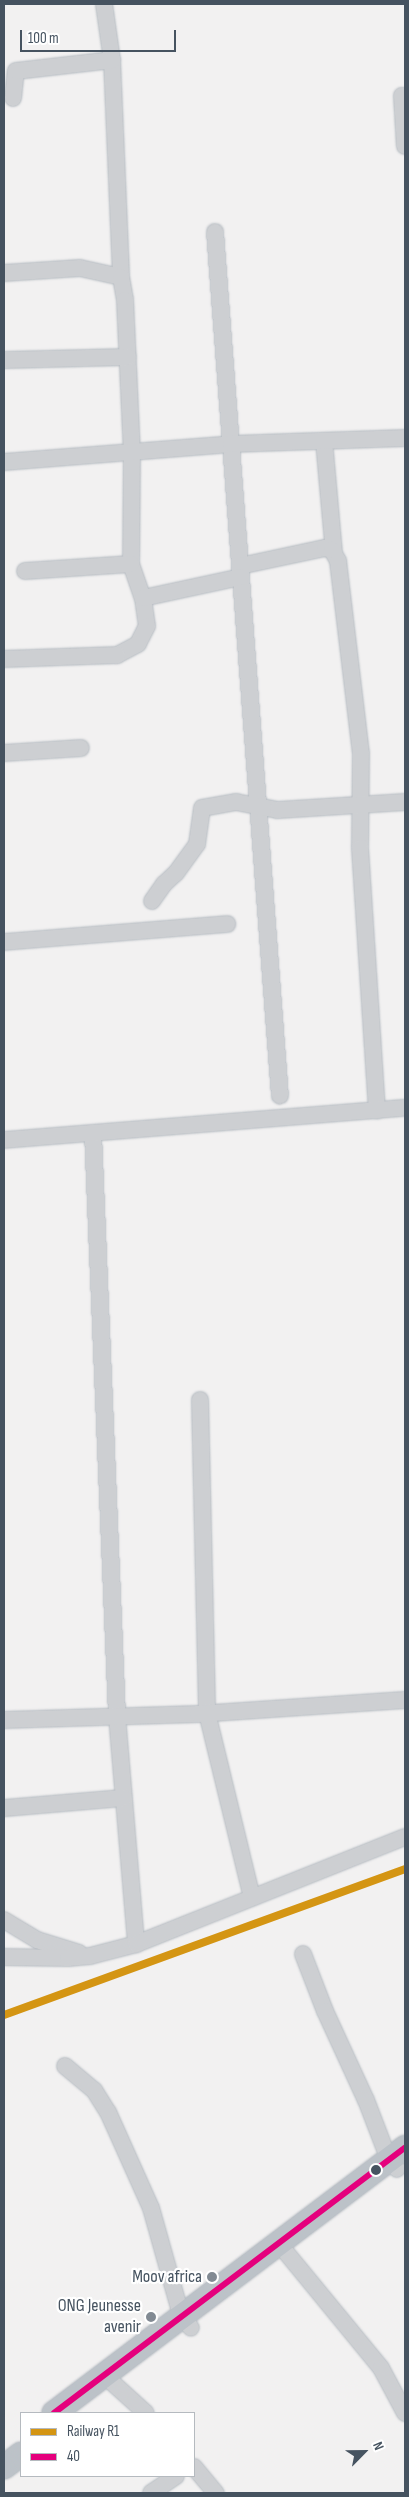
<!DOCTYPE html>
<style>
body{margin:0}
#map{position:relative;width:409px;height:2497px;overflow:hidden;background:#f2f1f1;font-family:"Sofia Sans Condensed",sans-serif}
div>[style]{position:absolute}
.roads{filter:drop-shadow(0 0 1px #b5bbc1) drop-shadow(0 0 1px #b5bbc1)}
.minor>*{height:16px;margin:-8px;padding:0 8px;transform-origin:8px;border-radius:8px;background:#cdcfd2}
.highway>*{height:24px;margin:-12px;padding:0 12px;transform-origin:12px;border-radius:12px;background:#bcc2c8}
.bus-1>*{height:6px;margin:-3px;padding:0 3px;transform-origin:3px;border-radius:3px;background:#e5007d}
.rail-1>*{height:8px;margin:-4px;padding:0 4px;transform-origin:4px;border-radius:4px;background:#d49513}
.dots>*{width:14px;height:14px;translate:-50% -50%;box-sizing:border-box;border:2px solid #fff;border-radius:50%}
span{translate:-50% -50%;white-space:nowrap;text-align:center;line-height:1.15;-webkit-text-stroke:4.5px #fff;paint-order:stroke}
.poi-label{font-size:18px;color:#465360}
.right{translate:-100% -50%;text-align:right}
.frame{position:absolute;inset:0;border:5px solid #465360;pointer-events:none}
.legend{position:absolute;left:20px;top:2412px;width:175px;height:65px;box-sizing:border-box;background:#fff;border:1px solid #b5babf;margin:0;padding:6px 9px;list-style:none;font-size:15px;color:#465360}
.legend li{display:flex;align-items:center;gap:10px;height:25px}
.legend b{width:25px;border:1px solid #b5babf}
.north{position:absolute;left:339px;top:2427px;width:50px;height:50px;-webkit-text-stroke:4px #fff;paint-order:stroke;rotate:67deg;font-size:14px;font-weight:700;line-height:20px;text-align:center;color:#465360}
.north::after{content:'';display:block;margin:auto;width:18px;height:22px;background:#465360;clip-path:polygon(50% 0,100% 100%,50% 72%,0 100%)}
.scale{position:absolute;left:20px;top:30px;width:156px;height:22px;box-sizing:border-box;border:2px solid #465360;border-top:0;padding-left:6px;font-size:15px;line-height:18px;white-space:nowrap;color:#465360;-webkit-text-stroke:4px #fff;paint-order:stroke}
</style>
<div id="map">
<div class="roads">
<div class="minor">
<i style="left:104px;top:4px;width:57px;rotate:81.9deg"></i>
<i style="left:112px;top:60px;width:217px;rotate:87.6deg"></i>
<i style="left:405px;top:96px;width:3px;rotate:180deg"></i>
<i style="left:402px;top:96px;width:50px;rotate:86.6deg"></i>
<i style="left:13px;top:98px;width:27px;rotate:-84deg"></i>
<i style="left:16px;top:71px;width:97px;rotate:-6.5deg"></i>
<i style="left:215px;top:232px;width:866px;rotate:85.7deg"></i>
<i style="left:4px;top:273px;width:76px;rotate:-3.8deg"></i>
<i style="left:80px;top:268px;width:42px;rotate:12.4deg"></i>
<i style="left:121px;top:277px;width:23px;rotate:80deg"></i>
<i style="left:125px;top:300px;width:152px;rotate:87.4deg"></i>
<i style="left:132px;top:452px;width:112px;rotate:90.5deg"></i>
<i style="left:131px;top:564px;width:36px;rotate:71deg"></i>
<i style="left:143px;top:598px;width:28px;rotate:82deg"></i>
<i style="left:147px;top:626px;width:20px;rotate:117deg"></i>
<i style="left:138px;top:644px;width:24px;rotate:152deg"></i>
<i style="left:117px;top:655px;width:113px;rotate:178deg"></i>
<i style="left:4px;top:360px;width:124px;rotate:-1.4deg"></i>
<i style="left:324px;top:441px;width:112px;rotate:84.9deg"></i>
<i style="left:4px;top:462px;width:228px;rotate:-4.5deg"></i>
<i style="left:231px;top:444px;width:174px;rotate:-2deg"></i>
<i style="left:240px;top:566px;width:87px;rotate:-12deg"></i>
<i style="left:325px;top:548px;width:7px;rotate:16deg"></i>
<i style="left:332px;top:550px;width:13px;rotate:61deg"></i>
<i style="left:338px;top:561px;width:193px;rotate:83.2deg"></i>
<i style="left:361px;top:753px;width:95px;rotate:90.6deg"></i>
<i style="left:360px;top:848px;width:263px;rotate:86.3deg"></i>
<i style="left:25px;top:571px;width:106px;rotate:-3.8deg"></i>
<i style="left:143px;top:598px;width:100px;rotate:-12.1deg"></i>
<i style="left:4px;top:753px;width:77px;rotate:-3.7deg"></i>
<i style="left:152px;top:901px;width:21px;rotate:-55deg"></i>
<i style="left:164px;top:884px;width:16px;rotate:-43deg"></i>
<i style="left:176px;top:873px;width:36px;rotate:-54deg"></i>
<i style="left:197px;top:844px;width:36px;rotate:-82deg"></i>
<i style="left:202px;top:808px;width:35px;rotate:-10deg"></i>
<i style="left:236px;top:802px;width:43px;rotate:10.8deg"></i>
<i style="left:278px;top:810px;width:127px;rotate:-3.6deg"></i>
<i style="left:4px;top:942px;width:224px;rotate:-4.6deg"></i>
<i style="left:93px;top:1133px;width:583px;rotate:87.64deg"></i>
<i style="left:117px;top:1716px;width:229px;rotate:85.2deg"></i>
<i style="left:4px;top:1140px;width:402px;rotate:-4.6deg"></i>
<i style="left:200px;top:1400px;width:313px;rotate:88.7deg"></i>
<i style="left:207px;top:1713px;width:190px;rotate:76.3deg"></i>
<i style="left:4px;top:1720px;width:194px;rotate:-1.8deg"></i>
<i style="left:198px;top:1714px;width:207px;rotate:-3.9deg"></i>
<i style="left:4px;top:1808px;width:120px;rotate:-4.8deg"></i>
<i style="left:4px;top:1920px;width:39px;rotate:31deg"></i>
<i style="left:37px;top:1940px;width:44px;rotate:17.2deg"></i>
<i style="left:303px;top:1954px;width:61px;rotate:68.9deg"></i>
<i style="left:325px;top:2011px;width:98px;rotate:65.3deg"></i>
<i style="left:366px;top:2100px;width:64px;rotate:69deg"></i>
<i style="left:389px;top:2160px;width:12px;rotate:48deg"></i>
<i style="left:4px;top:1957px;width:64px;rotate:0.9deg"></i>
<i style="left:68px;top:1958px;width:22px;rotate:-5deg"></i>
<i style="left:90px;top:1956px;width:48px;rotate:-14.6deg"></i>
<i style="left:136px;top:1944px;width:289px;rotate:-21.7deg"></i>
<i style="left:65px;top:2066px;width:38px;rotate:40deg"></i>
<i style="left:94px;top:2090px;width:26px;rotate:58deg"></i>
<i style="left:108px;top:2112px;width:105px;rotate:65.9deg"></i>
<i style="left:151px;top:2208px;width:111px;rotate:74.3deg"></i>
<i style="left:181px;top:2315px;width:16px;rotate:52deg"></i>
<i style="left:280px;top:2245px;width:159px;rotate:50.6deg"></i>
<i style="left:381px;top:2368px;width:51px;rotate:61.9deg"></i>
<i style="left:105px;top:2376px;width:55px;rotate:42.1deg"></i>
<i style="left:194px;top:2467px;width:34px;rotate:50deg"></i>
<i style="left:151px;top:2493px;width:30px;rotate:-34deg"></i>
</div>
<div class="highway">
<i style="left:54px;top:2413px;width:440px;rotate:-37.1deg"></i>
<i style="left:4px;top:2467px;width:21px;rotate:-37deg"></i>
</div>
</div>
<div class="bus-1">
<i style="left:54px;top:2413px;width:440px;rotate:-37.1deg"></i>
</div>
<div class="rail-1">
<i style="left:4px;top:2015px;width:427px;rotate:-20deg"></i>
</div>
<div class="dots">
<i style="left:376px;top:2170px;background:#465360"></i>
<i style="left:212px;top:2277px;background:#828a93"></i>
<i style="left:151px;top:2317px;background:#828a93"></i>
</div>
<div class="poi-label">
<span class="right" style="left:202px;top:2277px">Moov africa</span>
<span class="right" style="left:141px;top:2317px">ONG Jeunesse<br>avenir</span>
</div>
<div class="frame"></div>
<ul class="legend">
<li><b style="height:6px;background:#d49513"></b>Railway R1</li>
<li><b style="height:6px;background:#e5007d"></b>40</li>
</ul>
<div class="north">N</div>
<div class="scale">100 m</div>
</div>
